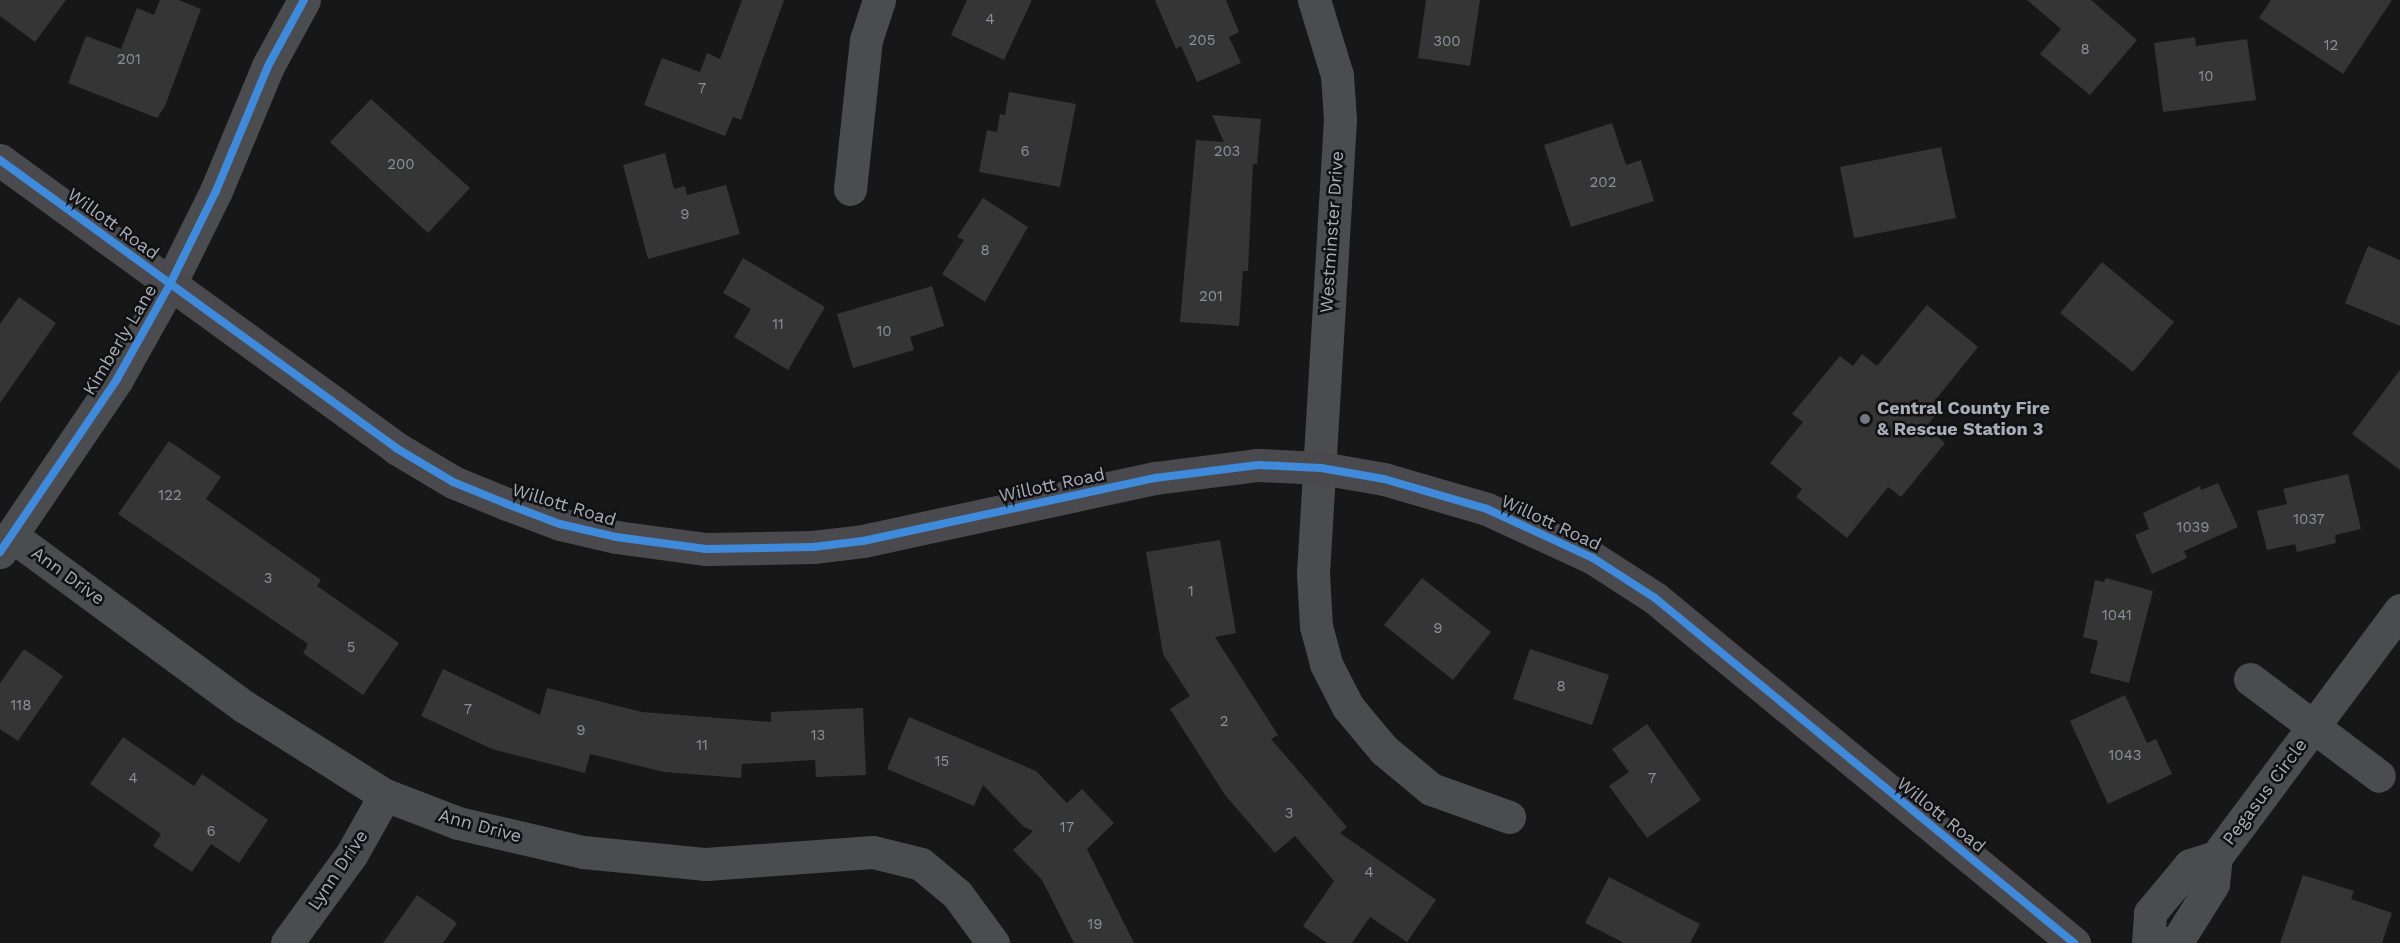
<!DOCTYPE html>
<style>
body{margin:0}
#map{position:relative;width:2400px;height:943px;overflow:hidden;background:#171717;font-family:"Work Sans",sans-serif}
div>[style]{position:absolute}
.building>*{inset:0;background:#353536}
.minor>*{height:33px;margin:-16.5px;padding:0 16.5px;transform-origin:16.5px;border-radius:16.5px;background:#4b4c50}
.tertiary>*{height:33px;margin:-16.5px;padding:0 16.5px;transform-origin:16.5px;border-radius:16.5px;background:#4b4c50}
.secondary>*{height:33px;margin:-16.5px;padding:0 16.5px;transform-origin:16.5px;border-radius:16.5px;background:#4a4a4e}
.cycleway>*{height:8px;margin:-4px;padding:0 4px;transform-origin:4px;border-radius:4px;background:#408adc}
.dots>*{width:16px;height:16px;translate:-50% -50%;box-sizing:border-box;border:3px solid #111113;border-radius:50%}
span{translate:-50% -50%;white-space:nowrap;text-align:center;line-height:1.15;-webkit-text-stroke:5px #111113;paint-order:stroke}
.number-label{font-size:15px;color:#8b8f98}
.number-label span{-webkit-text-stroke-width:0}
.street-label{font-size:18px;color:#a8adb8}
.poi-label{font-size:18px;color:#a8adb8;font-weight:700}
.left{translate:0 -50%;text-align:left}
</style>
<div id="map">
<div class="building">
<i style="clip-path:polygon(0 0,66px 0,35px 42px,0 16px)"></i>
<i style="clip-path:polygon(160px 0,179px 0,201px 9px,165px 106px,157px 118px,68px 83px,86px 36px,121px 49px,137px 8px,154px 15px)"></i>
<i style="clip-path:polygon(742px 0,784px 0,741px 120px,733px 117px,725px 136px,644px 105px,662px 58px,700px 72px,707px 53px,720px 59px)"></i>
<i style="clip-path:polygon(967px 0,1032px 0,1004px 60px,951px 35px)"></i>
<i style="clip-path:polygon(1155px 0,1226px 0,1239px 32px,1229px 37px,1241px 63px,1197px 82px,1181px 46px,1176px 49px)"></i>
<i style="clip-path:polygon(1426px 0,1480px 0,1470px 66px,1418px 58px)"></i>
<i style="clip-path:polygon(2027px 0,2091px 0,2137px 40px,2090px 95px,2040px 54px,2061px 29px)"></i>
<i style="clip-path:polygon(2271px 0,2392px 0,2343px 74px,2259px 18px)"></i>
<i style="clip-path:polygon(2195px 37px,2196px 46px,2247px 39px,2256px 100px,2163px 112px,2154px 43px)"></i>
<i style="clip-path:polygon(1009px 92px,1076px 104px,1060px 187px,979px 172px,987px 130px,997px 132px,1000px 114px,1005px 115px)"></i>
<i style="clip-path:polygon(371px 99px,470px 188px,428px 233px,330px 142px)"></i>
<i style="clip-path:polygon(1212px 115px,1261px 119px,1257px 164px,1253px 164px,1248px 271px,1243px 271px,1239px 326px,1180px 322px,1196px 140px,1224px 142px)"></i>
<i style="clip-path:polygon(1612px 123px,1626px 165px,1641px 160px,1654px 201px,1571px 227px,1544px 145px)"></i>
<i style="clip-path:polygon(1941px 147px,1956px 218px,1854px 238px,1840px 167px)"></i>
<i style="clip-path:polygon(665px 153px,674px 189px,685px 186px,687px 195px,726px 185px,740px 234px,648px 259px,623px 165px)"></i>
<i style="clip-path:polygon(983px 198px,1028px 227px,985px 302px,942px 274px,964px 240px,957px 237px)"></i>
<i style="clip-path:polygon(2368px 246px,2400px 260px,2400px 326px,2345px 303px)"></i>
<i style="clip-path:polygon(743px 258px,825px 307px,788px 370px,734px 337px,751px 309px,723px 293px)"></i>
<i style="clip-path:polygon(2102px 262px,2174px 322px,2133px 372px,2060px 313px)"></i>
<i style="clip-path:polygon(932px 286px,944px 326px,910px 337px,914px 350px,853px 368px,837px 314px)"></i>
<i style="clip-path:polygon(19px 297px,56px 323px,0 403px,0 324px)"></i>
<i style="clip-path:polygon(1927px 305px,1978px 347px,1928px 409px,1935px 415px,1926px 427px,1945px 443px,1901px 497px,1888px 487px,1847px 538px,1796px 497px,1802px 489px,1770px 463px,1803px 422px,1792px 414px,1840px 356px,1853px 366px,1862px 354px,1877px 366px)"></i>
<i style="clip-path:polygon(2400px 370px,2400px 470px,2352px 434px)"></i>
<i style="clip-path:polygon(169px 441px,221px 477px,206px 499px,321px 580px,317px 586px,399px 643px,363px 695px,303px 653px,308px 644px,118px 514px)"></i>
<i style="clip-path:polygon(2348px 474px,2361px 529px,2335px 535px,2336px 543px,2297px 552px,2295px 544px,2267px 550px,2257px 511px,2287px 504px,2283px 489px)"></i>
<i style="clip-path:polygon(2218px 483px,2238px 527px,2184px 551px,2187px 558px,2152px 574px,2135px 535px,2149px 529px,2143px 513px,2200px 486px,2201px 490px)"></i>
<i style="clip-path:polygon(1220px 540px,1236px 633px,1215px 637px,1278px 735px,1271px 739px,1347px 827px,1340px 833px,1436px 900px,1407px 942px,1370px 917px,1352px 943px,1327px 943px,1303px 926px,1334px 881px,1295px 836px,1275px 853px,1225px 795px,1170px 709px,1190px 696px,1163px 654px,1146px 552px)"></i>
<i style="clip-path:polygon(1422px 578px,1491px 632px,1453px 680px,1384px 625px)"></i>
<i style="clip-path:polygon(2106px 578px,2153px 591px,2129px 683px,2090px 673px,2098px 641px,2083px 637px,2095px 580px,2104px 582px)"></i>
<i style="clip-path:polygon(24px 649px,63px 676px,18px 741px,0 729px,0 683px)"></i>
<i style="clip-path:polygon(1530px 649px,1609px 675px,1592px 725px,1513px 699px)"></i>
<i style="clip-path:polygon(443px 669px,540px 715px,547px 688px,642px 712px,771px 722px,771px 712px,863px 708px,866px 775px,816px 777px,815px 760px,742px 764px,741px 778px,664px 772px,590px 754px,585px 773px,492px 749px,421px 716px)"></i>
<i style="clip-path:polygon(2125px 695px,2147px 743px,2156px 739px,2172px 774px,2108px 804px,2070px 721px)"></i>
<i style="clip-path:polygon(909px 717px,1036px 771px,1067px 803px,1082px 789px,1114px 823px,1087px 849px,1134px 943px,1074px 943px,1042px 880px,1013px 850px,1033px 831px,1024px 827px,983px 785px,974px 806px,887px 769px)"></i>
<i style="clip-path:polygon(1647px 724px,1701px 800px,1647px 838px,1609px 786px,1629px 772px,1612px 749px)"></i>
<i style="clip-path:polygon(123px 737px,194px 786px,202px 774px,268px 820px,239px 863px,211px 844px,192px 872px,153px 846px,161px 834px,90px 784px)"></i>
<i style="clip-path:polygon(2303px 875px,2354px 891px,2351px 899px,2392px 913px,2382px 943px,2280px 943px)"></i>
<i style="clip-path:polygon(1609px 877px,1700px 924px,1690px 943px,1624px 943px,1585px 923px)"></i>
<i style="clip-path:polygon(417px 895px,457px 923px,443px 943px,383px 943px)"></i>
</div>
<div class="minor">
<i style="left:1314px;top:0;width:78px;rotate:73deg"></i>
<i style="left:1337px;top:75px;width:44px;rotate:86.1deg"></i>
<i style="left:1340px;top:119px;width:455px;rotate:93.4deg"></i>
<i style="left:1313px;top:573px;width:53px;rotate:86.8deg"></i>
<i style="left:1316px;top:626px;width:39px;rotate:75deg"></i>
<i style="left:1326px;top:664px;width:48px;rotate:62.9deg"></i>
<i style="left:1348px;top:707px;width:56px;rotate:50.1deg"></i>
<i style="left:1384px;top:750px;width:61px;rotate:39.7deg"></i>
<i style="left:1431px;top:789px;width:83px;rotate:19.7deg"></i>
<i style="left:850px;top:189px;width:150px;rotate:-83.9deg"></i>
<i style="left:866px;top:40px;width:42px;rotate:-72deg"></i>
<i style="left:12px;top:536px;width:289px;rotate:36.3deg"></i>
<i style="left:245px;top:707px;width:165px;rotate:32.2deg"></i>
<i style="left:385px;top:795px;width:78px;rotate:21deg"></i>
<i style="left:458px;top:823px;width:128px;rotate:13.1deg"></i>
<i style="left:583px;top:852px;width:124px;rotate:5.6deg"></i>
<i style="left:706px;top:864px;width:167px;rotate:-4.1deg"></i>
<i style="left:873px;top:852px;width:49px;rotate:14deg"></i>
<i style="left:921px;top:864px;width:47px;rotate:39.8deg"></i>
<i style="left:957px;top:894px;width:61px;rotate:53.7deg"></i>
<i style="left:2250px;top:679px;width:161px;rotate:36.9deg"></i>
<i style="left:287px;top:943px;width:109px;rotate:-54deg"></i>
<i style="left:351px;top:855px;width:69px;rotate:-60.5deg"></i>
<i style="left:2148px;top:943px;width:30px;rotate:-86deg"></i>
<i style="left:2150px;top:913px;width:62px;rotate:-50.2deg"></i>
<i style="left:2190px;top:865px;width:27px;rotate:-17deg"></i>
<i style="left:2216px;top:857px;width:308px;rotate:-53.3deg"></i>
<i style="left:2169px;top:943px;width:9px;rotate:-18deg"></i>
<i style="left:2178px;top:940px;width:66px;rotate:-58deg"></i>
<i style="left:2213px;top:884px;width:27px;rotate:-84deg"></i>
</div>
<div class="tertiary">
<i style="left:0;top:552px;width:209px;rotate:-55.9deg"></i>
<i style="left:117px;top:379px;width:109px;rotate:-60.8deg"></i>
<i style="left:170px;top:284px;width:104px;rotate:-63.7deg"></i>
<i style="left:216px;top:191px;width:135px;rotate:-67.4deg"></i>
<i style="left:268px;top:66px;width:75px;rotate:-61.4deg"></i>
</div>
<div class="secondary">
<i style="left:0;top:160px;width:490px;rotate:36deg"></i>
<i style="left:396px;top:448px;width:66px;rotate:30.8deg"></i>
<i style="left:453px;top:482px;width:58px;rotate:22.2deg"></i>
<i style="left:507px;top:504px;width:57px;rotate:20.7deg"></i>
<i style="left:560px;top:524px;width:57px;rotate:13.1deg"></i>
<i style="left:616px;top:537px;width:91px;rotate:7.6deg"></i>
<i style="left:706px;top:549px;width:107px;rotate:-1.1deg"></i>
<i style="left:813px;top:547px;width:50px;rotate:-6.8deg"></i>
<i style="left:863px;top:541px;width:299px;rotate:-12.2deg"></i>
<i style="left:1155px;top:478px;width:104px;rotate:-7.2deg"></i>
<i style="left:1258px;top:465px;width:63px;rotate:2.7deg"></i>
<i style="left:1321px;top:468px;width:64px;rotate:9.9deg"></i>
<i style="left:1384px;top:479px;width:107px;rotate:16.2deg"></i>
<i style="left:1487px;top:509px;width:117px;rotate:24.8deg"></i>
<i style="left:1593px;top:558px;width:74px;rotate:32.8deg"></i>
<i style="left:1655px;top:598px;width:543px;rotate:39.47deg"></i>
</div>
<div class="cycleway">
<i style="left:0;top:160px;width:490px;rotate:36deg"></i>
<i style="left:396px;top:448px;width:66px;rotate:30.8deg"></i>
<i style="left:453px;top:482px;width:58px;rotate:22.2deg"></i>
<i style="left:507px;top:504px;width:57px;rotate:20.7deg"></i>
<i style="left:560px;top:524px;width:57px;rotate:13.1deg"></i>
<i style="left:616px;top:537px;width:91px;rotate:7.6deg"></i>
<i style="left:706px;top:549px;width:107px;rotate:-1.1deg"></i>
<i style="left:813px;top:547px;width:50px;rotate:-6.8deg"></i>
<i style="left:863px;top:541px;width:299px;rotate:-12.2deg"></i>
<i style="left:1155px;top:478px;width:104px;rotate:-7.2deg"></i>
<i style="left:1258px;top:465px;width:63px;rotate:2.7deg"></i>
<i style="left:1321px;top:468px;width:64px;rotate:9.9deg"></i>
<i style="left:1384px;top:479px;width:107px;rotate:16.2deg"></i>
<i style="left:1487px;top:509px;width:117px;rotate:24.8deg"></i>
<i style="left:1593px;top:558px;width:74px;rotate:32.8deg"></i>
<i style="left:1655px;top:598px;width:543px;rotate:39.47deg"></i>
<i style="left:0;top:552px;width:209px;rotate:-55.9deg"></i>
<i style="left:117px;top:379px;width:109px;rotate:-60.8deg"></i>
<i style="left:170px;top:284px;width:104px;rotate:-63.7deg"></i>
<i style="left:216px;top:191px;width:135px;rotate:-67.4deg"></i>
<i style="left:268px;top:66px;width:75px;rotate:-61.4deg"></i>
</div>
<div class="dots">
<i style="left:1865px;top:419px;background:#757880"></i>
</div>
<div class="number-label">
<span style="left:990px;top:20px">4</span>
<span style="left:1202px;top:41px">205</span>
<span style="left:1447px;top:42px">300</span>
<span style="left:2331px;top:46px">12</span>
<span style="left:2085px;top:50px">8</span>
<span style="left:129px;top:60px">201</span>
<span style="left:2206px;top:77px">10</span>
<span style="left:702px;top:89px">7</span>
<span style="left:1025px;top:152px">6</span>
<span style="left:1227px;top:152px">203</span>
<span style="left:401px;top:165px">200</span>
<span style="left:1603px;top:183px">202</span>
<span style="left:685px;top:215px">9</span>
<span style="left:985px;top:251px">8</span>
<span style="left:1211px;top:297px">201</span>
<span style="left:778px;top:325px">11</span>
<span style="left:884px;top:332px">10</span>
<span style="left:170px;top:496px">122</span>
<span style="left:2309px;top:520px">1037</span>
<span style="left:2193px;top:528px">1039</span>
<span style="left:268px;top:579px">3</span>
<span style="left:1191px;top:592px">1</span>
<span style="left:2117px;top:616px">1041</span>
<span style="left:1438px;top:629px">9</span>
<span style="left:351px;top:648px">5</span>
<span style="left:1561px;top:687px">8</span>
<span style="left:21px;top:706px">118</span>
<span style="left:468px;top:710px">7</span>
<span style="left:1224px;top:722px">2</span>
<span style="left:581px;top:731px">9</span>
<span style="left:818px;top:736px">13</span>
<span style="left:702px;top:746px">11</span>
<span style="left:2125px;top:756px">1043</span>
<span style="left:942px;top:762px">15</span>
<span style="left:133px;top:779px">4</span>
<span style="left:1652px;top:779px">7</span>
<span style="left:1289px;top:814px">3</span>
<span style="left:1067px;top:828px">17</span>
<span style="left:211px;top:832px">6</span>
<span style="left:1369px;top:873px">4</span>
<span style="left:1095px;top:925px">19</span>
</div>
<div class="street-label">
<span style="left:113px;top:224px;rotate:36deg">Willott Road</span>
<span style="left:1332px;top:232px;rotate:-86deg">Westminster Drive</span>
<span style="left:120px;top:340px;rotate:-59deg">Kimberly Lane</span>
<span style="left:1052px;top:485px;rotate:-12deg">Willott Road</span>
<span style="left:564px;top:505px;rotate:17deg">Willott Road</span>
<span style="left:1551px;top:523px;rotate:25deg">Willott Road</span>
<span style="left:68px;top:576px;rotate:36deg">Ann Drive</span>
<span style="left:2265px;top:792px;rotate:-53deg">Pegasus Circle</span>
<span style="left:1941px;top:815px;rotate:39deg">Willott Road</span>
<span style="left:480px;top:826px;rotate:15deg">Ann Drive</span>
<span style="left:338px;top:870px;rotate:-56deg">Lynn Drive</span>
</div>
<div class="poi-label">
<span class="left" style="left:1877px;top:419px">Central County Fire<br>&amp; Rescue Station 3</span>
</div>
</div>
